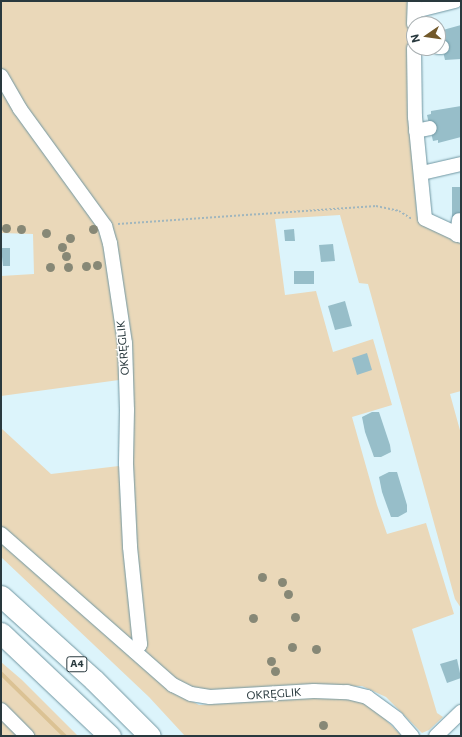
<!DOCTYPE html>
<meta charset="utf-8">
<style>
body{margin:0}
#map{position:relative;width:462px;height:737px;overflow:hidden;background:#dcf4fb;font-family:Commissioner,sans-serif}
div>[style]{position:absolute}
.green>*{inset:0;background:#ead8b9}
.stream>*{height:3.5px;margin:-1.75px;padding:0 1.75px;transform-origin:1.75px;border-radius:1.75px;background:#dbc294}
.building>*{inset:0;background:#97bec9}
.path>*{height:2px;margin-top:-1px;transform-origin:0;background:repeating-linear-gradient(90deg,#a1b6bd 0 2px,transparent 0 4px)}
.roads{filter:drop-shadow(0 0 1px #7096a1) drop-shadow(0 0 1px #7096a1)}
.minor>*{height:14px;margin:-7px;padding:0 7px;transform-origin:7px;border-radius:7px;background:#fff}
.highway>*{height:21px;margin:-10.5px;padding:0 10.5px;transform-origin:10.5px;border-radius:10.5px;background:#fff}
.trees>*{width:9px;height:9px;margin:-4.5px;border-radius:50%;background:#878876}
span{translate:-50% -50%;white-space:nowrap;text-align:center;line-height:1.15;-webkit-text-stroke:3px #fff;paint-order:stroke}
.shield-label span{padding:1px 3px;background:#fff;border:1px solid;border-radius:3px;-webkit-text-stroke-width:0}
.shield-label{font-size:10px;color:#29393e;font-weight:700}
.street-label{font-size:11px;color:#29393e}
.frame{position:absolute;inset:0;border:2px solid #29393e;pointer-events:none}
.north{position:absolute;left:406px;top:16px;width:40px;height:40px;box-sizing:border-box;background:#fff;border:1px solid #a9b0b2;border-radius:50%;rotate:257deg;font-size:11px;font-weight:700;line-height:16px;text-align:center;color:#29393e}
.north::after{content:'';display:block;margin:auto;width:14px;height:18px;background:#72592a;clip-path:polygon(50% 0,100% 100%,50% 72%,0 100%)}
</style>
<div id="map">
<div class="green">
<i style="clip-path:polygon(1px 1px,409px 1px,408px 100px,417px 216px,461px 240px,461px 391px,450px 394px,461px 434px,461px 608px,455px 599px,368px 284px,359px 283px,340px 215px,275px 219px,285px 295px,316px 291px,333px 352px,373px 339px,392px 405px,352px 417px,377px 505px,387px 534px,426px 523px,454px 614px,412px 629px,437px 713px,443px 717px,429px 730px,422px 733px,386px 697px,362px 686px,194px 692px,146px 657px,137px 583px,114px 241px,25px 110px,1px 68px)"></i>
<i style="clip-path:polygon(1px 84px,103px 228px,119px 350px,119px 380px,1px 396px,1px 276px,34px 274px,33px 234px,1px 233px)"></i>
<i style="clip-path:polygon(1px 428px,51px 474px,119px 466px,125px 558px,135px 640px,129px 642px,1px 526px)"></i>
<i style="clip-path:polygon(1px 539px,172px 690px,199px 705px,320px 697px,354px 698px,375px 709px,402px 736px,185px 736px,149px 697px,1px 557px)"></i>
<i style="clip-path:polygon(1px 662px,22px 680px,78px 736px,32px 736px,1px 704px)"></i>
<i style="clip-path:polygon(1px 716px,20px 736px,1px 736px)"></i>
</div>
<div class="stream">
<i style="left:1px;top:673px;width:90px;rotate:44.5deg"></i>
</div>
<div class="building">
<i style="clip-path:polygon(461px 25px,461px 59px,445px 60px,439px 34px,444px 33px,443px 30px)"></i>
<i style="clip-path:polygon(461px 106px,461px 137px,438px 143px,438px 140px,433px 141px,427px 115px,431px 114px,431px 111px)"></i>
<i style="clip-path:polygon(452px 187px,461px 187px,461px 220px,452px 220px)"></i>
<i style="clip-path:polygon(294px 229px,295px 241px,285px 241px,284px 230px)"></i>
<i style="clip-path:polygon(333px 244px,335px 261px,321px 262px,319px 245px)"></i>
<i style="clip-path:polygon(1px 248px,10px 248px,10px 266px,3px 266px)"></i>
<i style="clip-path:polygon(294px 271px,314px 271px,314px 284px,294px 284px)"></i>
<i style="clip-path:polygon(345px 301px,352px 326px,335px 330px,328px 306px)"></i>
<i style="clip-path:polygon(367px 353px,372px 370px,357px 375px,352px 358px)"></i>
<i style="clip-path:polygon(372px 412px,379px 412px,390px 445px,391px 452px,381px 457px,374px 457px,365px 432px,362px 417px)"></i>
<i style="clip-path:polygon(389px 472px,397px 472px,407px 505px,407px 512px,398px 517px,391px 517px,382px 492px,379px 477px)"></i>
<i style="clip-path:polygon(457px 659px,461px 678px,447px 683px,440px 664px)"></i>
</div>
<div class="path">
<i style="left:118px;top:224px;width:259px;rotate:-4deg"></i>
<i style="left:376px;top:206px;width:24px;rotate:12deg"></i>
<i style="left:399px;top:211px;width:15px;rotate:32deg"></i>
</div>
<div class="roads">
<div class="minor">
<i style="left:415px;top:11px;width:41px;rotate:-14deg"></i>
<i style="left:414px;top:24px;width:23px;rotate:-88deg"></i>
<i style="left:438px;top:47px;width:4px"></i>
<i style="left:414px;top:48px;width:69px;rotate:89.2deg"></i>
<i style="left:415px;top:117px;width:102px;rotate:84.4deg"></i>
<i style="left:425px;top:219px;width:40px;rotate:25deg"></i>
<i style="left:1px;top:76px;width:38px;rotate:60deg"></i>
<i style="left:20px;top:109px;width:145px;rotate:54deg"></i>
<i style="left:105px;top:226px;width:18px;rotate:74deg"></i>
<i style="left:110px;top:243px;width:101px;rotate:81.5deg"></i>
<i style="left:125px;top:343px;width:67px;rotate:88.3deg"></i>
<i style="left:127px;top:410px;width:54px;rotate:91.1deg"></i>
<i style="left:126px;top:464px;width:83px;rotate:87.2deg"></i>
<i style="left:130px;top:547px;width:98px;rotate:84.1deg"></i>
<i style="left:140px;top:644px;width:9px;rotate:122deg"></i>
<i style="left:416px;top:131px;width:14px;rotate:-12deg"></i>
<i style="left:422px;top:173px;width:40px;rotate:-13deg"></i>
<i style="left:457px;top:235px;width:15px;rotate:-82deg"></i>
<i style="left:1px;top:534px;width:229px;rotate:41.3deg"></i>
<i style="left:173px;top:685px;width:20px;rotate:27deg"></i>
<i style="left:191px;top:694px;width:19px;rotate:9deg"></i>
<i style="left:210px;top:697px;width:104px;rotate:-3.3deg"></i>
<i style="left:314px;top:691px;width:33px;rotate:2deg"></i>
<i style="left:347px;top:692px;width:21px;rotate:14deg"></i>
<i style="left:367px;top:697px;width:37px;rotate:36deg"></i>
<i style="left:397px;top:719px;width:23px;rotate:49deg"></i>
<i style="left:1px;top:710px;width:37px;rotate:45deg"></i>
<i style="left:436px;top:736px;width:35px;rotate:-44deg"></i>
</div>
<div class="highway">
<i style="left:1px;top:596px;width:125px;rotate:42.1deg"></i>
<i style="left:94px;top:680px;width:79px;rotate:45deg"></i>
<i style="left:1px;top:633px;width:150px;rotate:43.4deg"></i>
</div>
</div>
<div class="trees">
<i style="left:6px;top:228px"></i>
<i style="left:21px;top:229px"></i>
<i style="left:93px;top:229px"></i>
<i style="left:46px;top:233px"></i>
<i style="left:70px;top:238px"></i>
<i style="left:62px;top:247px"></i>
<i style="left:66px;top:256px"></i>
<i style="left:97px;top:265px"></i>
<i style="left:86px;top:266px"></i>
<i style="left:50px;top:267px"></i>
<i style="left:68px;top:267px"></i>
<i style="left:262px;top:577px"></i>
<i style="left:282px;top:582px"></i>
<i style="left:288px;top:594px"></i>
<i style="left:295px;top:617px"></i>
<i style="left:253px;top:618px"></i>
<i style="left:292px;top:647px"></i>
<i style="left:316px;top:649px"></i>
<i style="left:271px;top:661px"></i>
<i style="left:275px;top:671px"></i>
<i style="left:323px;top:725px"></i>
</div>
<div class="shield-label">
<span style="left:77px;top:664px">A4</span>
</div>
<div class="street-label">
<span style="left:123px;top:348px;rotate:-95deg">OKRĘGLIK</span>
<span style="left:274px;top:694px;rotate:-4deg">OKRĘGLIK</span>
</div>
<div class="frame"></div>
<div class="north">N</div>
</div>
